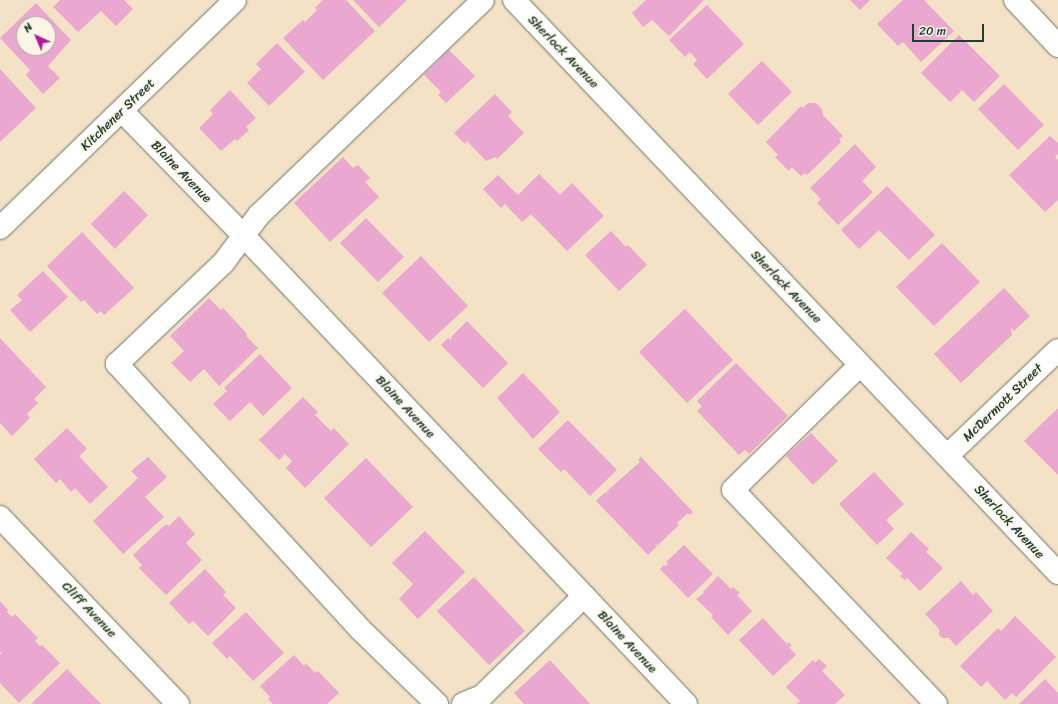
<!DOCTYPE html>
<style>
body{margin:0}
#map{position:relative;width:1058px;height:704px;overflow:hidden;background:#f3e2c5;font-family:Sriracha,sans-serif}
div>[style]{position:absolute}
.building>*{inset:0;background:#eaa7cf}
.roads{filter:drop-shadow(0 0 1px #697767) drop-shadow(0 0 1px #697767)}
.minor>*{height:22px;margin:-11px;padding:0 11px;transform-origin:11px;border-radius:11px;background:#fff}
span{translate:-50% -50%;white-space:nowrap;text-align:center;line-height:1.15;-webkit-text-stroke:3.5px #fcf5e5;paint-order:stroke}
.street-label{font-size:13px;color:#1f3d34}
.north{position:absolute;left:16px;top:16px;width:40px;height:40px;box-sizing:border-box;background:#fcf5e5;border:1px solid #a4ab9e;border-radius:50%;rotate:316deg;font-size:11px;font-weight:700;line-height:16px;text-align:center;color:#1f3d34}
.north::after{content:'';display:block;margin:auto;width:14px;height:18px;background:#b5179e;clip-path:polygon(50% 0,100% 100%,50% 72%,0 100%)}
.scale{position:absolute;left:912px;top:24px;width:72px;height:18px;box-sizing:border-box;border:2px solid #1f3d34;border-top:0;padding-left:5px;font-size:12px;line-height:14px;white-space:nowrap;color:#1f3d34;-webkit-text-stroke:3px #fcf5e5;paint-order:stroke}
</style>
<div id="map">
<div class="building">
<i style="clip-path:polygon(60px 0,124px 0,133px 9px,116px 26px,101px 11px,78px 32px,53px 7px)"></i>
<i style="clip-path:polygon(323px 0,346px 0,375px 31px,323px 80px,283px 38px,303px 20px,305px 22px,317px 10px,315px 8px)"></i>
<i style="clip-path:polygon(353px 0,407px 0,379px 27px)"></i>
<i style="clip-path:polygon(646px 0,704px 0,669px 36px,652px 20px,643px 27px,632px 13px)"></i>
<i style="clip-path:polygon(850px 0,870px 0,860px 10px)"></i>
<i style="clip-path:polygon(903px 0,924px 0,954px 31px,921px 62px,903px 42px,898px 46px,877px 24px)"></i>
<i style="clip-path:polygon(evenodd,36px 3px,71px 40px,48px 66px,60px 78px,43px 94px,26px 75px,30px 70px,0 38px,36px 3px,24px 24px,48px 24px,48px 48px,24px 48px,24px 24px)"></i>
<i style="clip-path:polygon(707px 5px,744px 44px,707px 79px,693px 64px,697px 60px,690px 52px,685px 57px,669px 40px)"></i>
<i style="clip-path:polygon(959px 35px,1000px 76px,974px 102px,962px 90px,950px 102px,921px 73px)"></i>
<i style="clip-path:polygon(277px 43px,305px 72px,269px 106px,247px 83px,261px 69px,256px 64px)"></i>
<i style="clip-path:polygon(449px 50px,475px 76px,446px 103px,438px 95px,441px 92px,424px 75px)"></i>
<i style="clip-path:polygon(762px 61px,792px 92px,758px 125px,728px 94px)"></i>
<i style="clip-path:polygon(0 69px,36px 108px,0 142px)"></i>
<i style="clip-path:polygon(1004px 84px,1044px 125px,1018px 150px,978px 109px)"></i>
<i style="clip-path:polygon(230px 90px,256px 118px,246px 127px,249px 130px,237px 141px,235px 139px,221px 151px,199px 128px,213px 114px,210px 110px)"></i>
<i style="clip-path:polygon(495px 94px,512px 112px,508px 116px,524px 133px,497px 159px,496px 157px,486px 161px,467px 141px,465px 144px,454px 133px)"></i>
<i style="clip-path:polygon(808px 103px,816px 103px,822px 109px,823px 115px,843px 136px,839px 139px,841px 142px,807px 175px,805px 173px,801px 176px,792px 167px,789px 171px,775px 157px,778px 155px,766px 142px,801px 106px,803px 108px)"></i>
<i style="clip-path:polygon(1050px 136px,1058px 143px,1058px 154px,1055px 157px,1058px 160px,1058px 200px,1045px 212px,1009px 175px)"></i>
<i style="clip-path:polygon(855px 144px,876px 167px,862px 181px,873px 192px,838px 225px,817px 203px,821px 199px,810px 188px)"></i>
<i style="clip-path:polygon(343px 157px,353px 168px,358px 165px,370px 178px,365px 182px,379px 197px,330px 242px,294px 203px)"></i>
<i style="clip-path:polygon(539px 174px,560px 195px,572px 183px,604px 216px,567px 251px,531px 214px,522px 222px,505px 204px,501px 208px,483px 189px,498px 175px,518px 195px)"></i>
<i style="clip-path:polygon(887px 186px,935px 235px,909px 260px,879px 230px,859px 249px,841px 230px)"></i>
<i style="clip-path:polygon(124px 191px,148px 215px,115px 249px,91px 224px)"></i>
<i style="clip-path:polygon(366px 218px,404px 257px,378px 282px,340px 243px)"></i>
<i style="clip-path:polygon(611px 231px,626px 247px,628px 245px,647px 265px,619px 291px,585px 255px)"></i>
<i style="clip-path:polygon(82px 232px,134px 288px,104px 315px,101px 311px,97px 314px,84px 300px,81px 302px,47px 266px)"></i>
<i style="clip-path:polygon(942px 243px,980px 282px,934px 326px,896px 287px)"></i>
<i style="clip-path:polygon(421px 256px,468px 306px,429px 342px,382px 293px)"></i>
<i style="clip-path:polygon(43px 271px,68px 297px,30px 332px,10px 310px,22px 300px,17px 295px)"></i>
<i style="clip-path:polygon(1004px 288px,1030px 316px,1014px 331px,1011px 328px,1012px 335px,961px 383px,934px 354px)"></i>
<i style="clip-path:polygon(209px 298px,221px 310px,223px 308px,247px 334px,246px 336px,258px 348px,219px 386px,204px 369px,190px 382px,171px 363px,184px 351px,170px 336px)"></i>
<i style="clip-path:polygon(685px 309px,733px 360px,687px 403px,639px 352px)"></i>
<i style="clip-path:polygon(467px 321px,508px 363px,483px 388px,441px 345px,448px 338px,450px 340px,452px 338px,451px 337px)"></i>
<i style="clip-path:polygon(0 338px,46px 387px,34px 399px,38px 403px,27px 414px,30px 418px,12px 436px,0 423px)"></i>
<i style="clip-path:polygon(260px 354px,292px 388px,263px 416px,250px 402px,230px 421px,213px 404px,227px 391px,224px 388px)"></i>
<i style="clip-path:polygon(736px 363px,788px 416px,749px 454px,745px 450px,739px 455px,697px 411px,702px 406px,697px 401px)"></i>
<i style="clip-path:polygon(523px 373px,560px 412px,533px 439px,497px 398px)"></i>
<i style="clip-path:polygon(303px 397px,318px 412px,315px 415px,331px 431px,334px 428px,349px 444px,305px 488px,286px 468px,292px 461px,285px 454px,279px 460px,259px 440px)"></i>
<i style="clip-path:polygon(1058px 408px,1058px 475px,1024px 441px)"></i>
<i style="clip-path:polygon(568px 420px,617px 470px,590px 496px,564px 469px,561px 472px,538px 449px)"></i>
<i style="clip-path:polygon(67px 428px,87px 449px,79px 456px,108px 487px,90px 504px,75px 488px,71px 492px,60px 479px,56px 483px,34px 459px)"></i>
<i style="clip-path:polygon(811px 433px,838px 461px,813px 485px,786px 456px)"></i>
<i style="clip-path:polygon(148px 457px,167px 477px,145px 497px,164px 517px,123px 554px,93px 521px,138px 478px,131px 471px)"></i>
<i style="clip-path:polygon(641px 457px,693px 512px,690px 515px,688px 513px,677px 523px,679px 525px,658px 545px,655px 544px,657px 546px,648px 555px,596px 501px,605px 492px,607px 493px,607px 491px,640px 462px,638px 460px)"></i>
<i style="clip-path:polygon(366px 458px,413px 507px,371px 547px,324px 498px)"></i>
<i style="clip-path:polygon(874px 472px,904px 504px,886px 520px,894px 529px,877px 545px,839px 504px)"></i>
<i style="clip-path:polygon(179px 516px,195px 534px,186px 543px,202px 560px,166px 595px,139px 568px,142px 565px,133px 555px,166px 524px,169px 526px)"></i>
<i style="clip-path:polygon(425px 531px,465px 572px,418px 619px,399px 599px,413px 584px,392px 563px)"></i>
<i style="clip-path:polygon(911px 532px,929px 549px,926px 552px,943px 568px,920px 591px,907px 578px,905px 580px,900px 576px,903px 574px,886px 558px)"></i>
<i style="clip-path:polygon(684px 545px,713px 574px,688px 598px,660px 569px,664px 565px,666px 566px,668px 564px,666px 562px)"></i>
<i style="clip-path:polygon(205px 569px,226px 592px,223px 595px,236px 608px,208px 636px,193px 621px,189px 624px,169px 603px)"></i>
<i style="clip-path:polygon(718px 576px,731px 589px,733px 587px,740px 593px,737px 595px,752px 611px,728px 635px,711px 617px,713px 615px,696px 599px,704px 593px,703px 592px)"></i>
<i style="clip-path:polygon(474px 577px,525px 631px,489px 665px,437px 611px)"></i>
<i style="clip-path:polygon(961px 581px,973px 595px,976px 592px,993px 611px,956px 646px,949px 638px,942px 638px,939px 635px,939px 629px,925px 614px)"></i>
<i style="clip-path:polygon(0 601px,8px 610px,7px 612px,12px 617px,15px 614px,38px 638px,35px 641px,40px 646px,42px 645px,60px 663px,19px 703px,0 683px,0 655px,2px 653px,0 652px)"></i>
<i style="clip-path:polygon(246px 612px,284px 653px,253px 681px,230px 656px,227px 659px,212px 643px)"></i>
<i style="clip-path:polygon(1015px 616px,1056px 657px,1016px 697px,1012px 693px,1005px 700px,987px 681px,981px 687px,960px 666px,998px 628px,1001px 631px)"></i>
<i style="clip-path:polygon(763px 618px,787px 644px,789px 642px,792px 646px,789px 647px,796px 655px,773px 676px,739px 640px)"></i>
<i style="clip-path:polygon(294px 655px,304px 666px,306px 663px,315px 673px,318px 671px,339px 693px,327px 704px,273px 704px,268px 699px,270px 697px,260px 686px)"></i>
<i style="clip-path:polygon(819px 659px,827px 666px,822px 671px,845px 695px,835px 704px,797px 704px,800px 701px,786px 687px,813px 660px,815px 663px)"></i>
<i style="clip-path:polygon(550px 660px,590px 704px,524px 704px,514px 693px)"></i>
<i style="clip-path:polygon(67px 669px,99px 702px,101px 704px,33px 704px,32px 703px)"></i>
<i style="clip-path:polygon(1045px 679px,1058px 693px,1058px 704px,1019px 704px)"></i>
</div>
<div class="roads">
<div class="minor">
<i style="left:514px;top:0;width:790px;rotate:46.49deg"></i>
<i style="left:1015px;top:0;width:63px;rotate:46.9deg"></i>
<i style="left:122px;top:111px;width:173px;rotate:45.7deg"></i>
<i style="left:243px;top:235px;width:645px;rotate:46.63deg"></i>
<i style="left:0;top:228px;width:327px;rotate:-44.1deg"></i>
<i style="left:860px;top:365px;width:178px;rotate:135.5deg"></i>
<i style="left:733px;top:490px;width:295px;rotate:46.5deg"></i>
<i style="left:947px;top:456px;width:153px;rotate:-43.7deg"></i>
<i style="left:0;top:517px;width:258px;rotate:46.4deg"></i>
<i style="left:437px;top:704px;width:107px;rotate:-135.8deg"></i>
<i style="left:360px;top:629px;width:360px;rotate:-132.5deg"></i>
<i style="left:117px;top:364px;width:148px;rotate:-43.6deg"></i>
<i style="left:224px;top:262px;width:59px;rotate:-53.3deg"></i>
<i style="left:259px;top:215px;width:310px;rotate:-43.8deg"></i>
<i style="left:463px;top:704px;width:21px;rotate:-23deg"></i>
<i style="left:482px;top:696px;width:143px;rotate:-44.4deg"></i>
</div>
</div>
<div class="street-label">
<span style="left:563px;top:52px;rotate:46deg">Sherlock Avenue</span>
<span style="left:118px;top:115px;rotate:-44deg">Kitchener Street</span>
<span style="left:181px;top:172px;rotate:46deg">Blaine Avenue</span>
<span style="left:786px;top:287px;rotate:46deg">Sherlock Avenue</span>
<span style="left:1003px;top:403px;rotate:-44deg">McDermott Street</span>
<span style="left:405px;top:407px;rotate:47deg">Blaine Avenue</span>
<span style="left:1009px;top:522px;rotate:47deg">Sherlock Avenue</span>
<span style="left:89px;top:610px;rotate:46deg">Cliff Avenue</span>
<span style="left:627px;top:642px;rotate:47deg">Blaine Avenue</span>
</div>
<div class="north">N</div>
<div class="scale">20 m</div>
</div>
